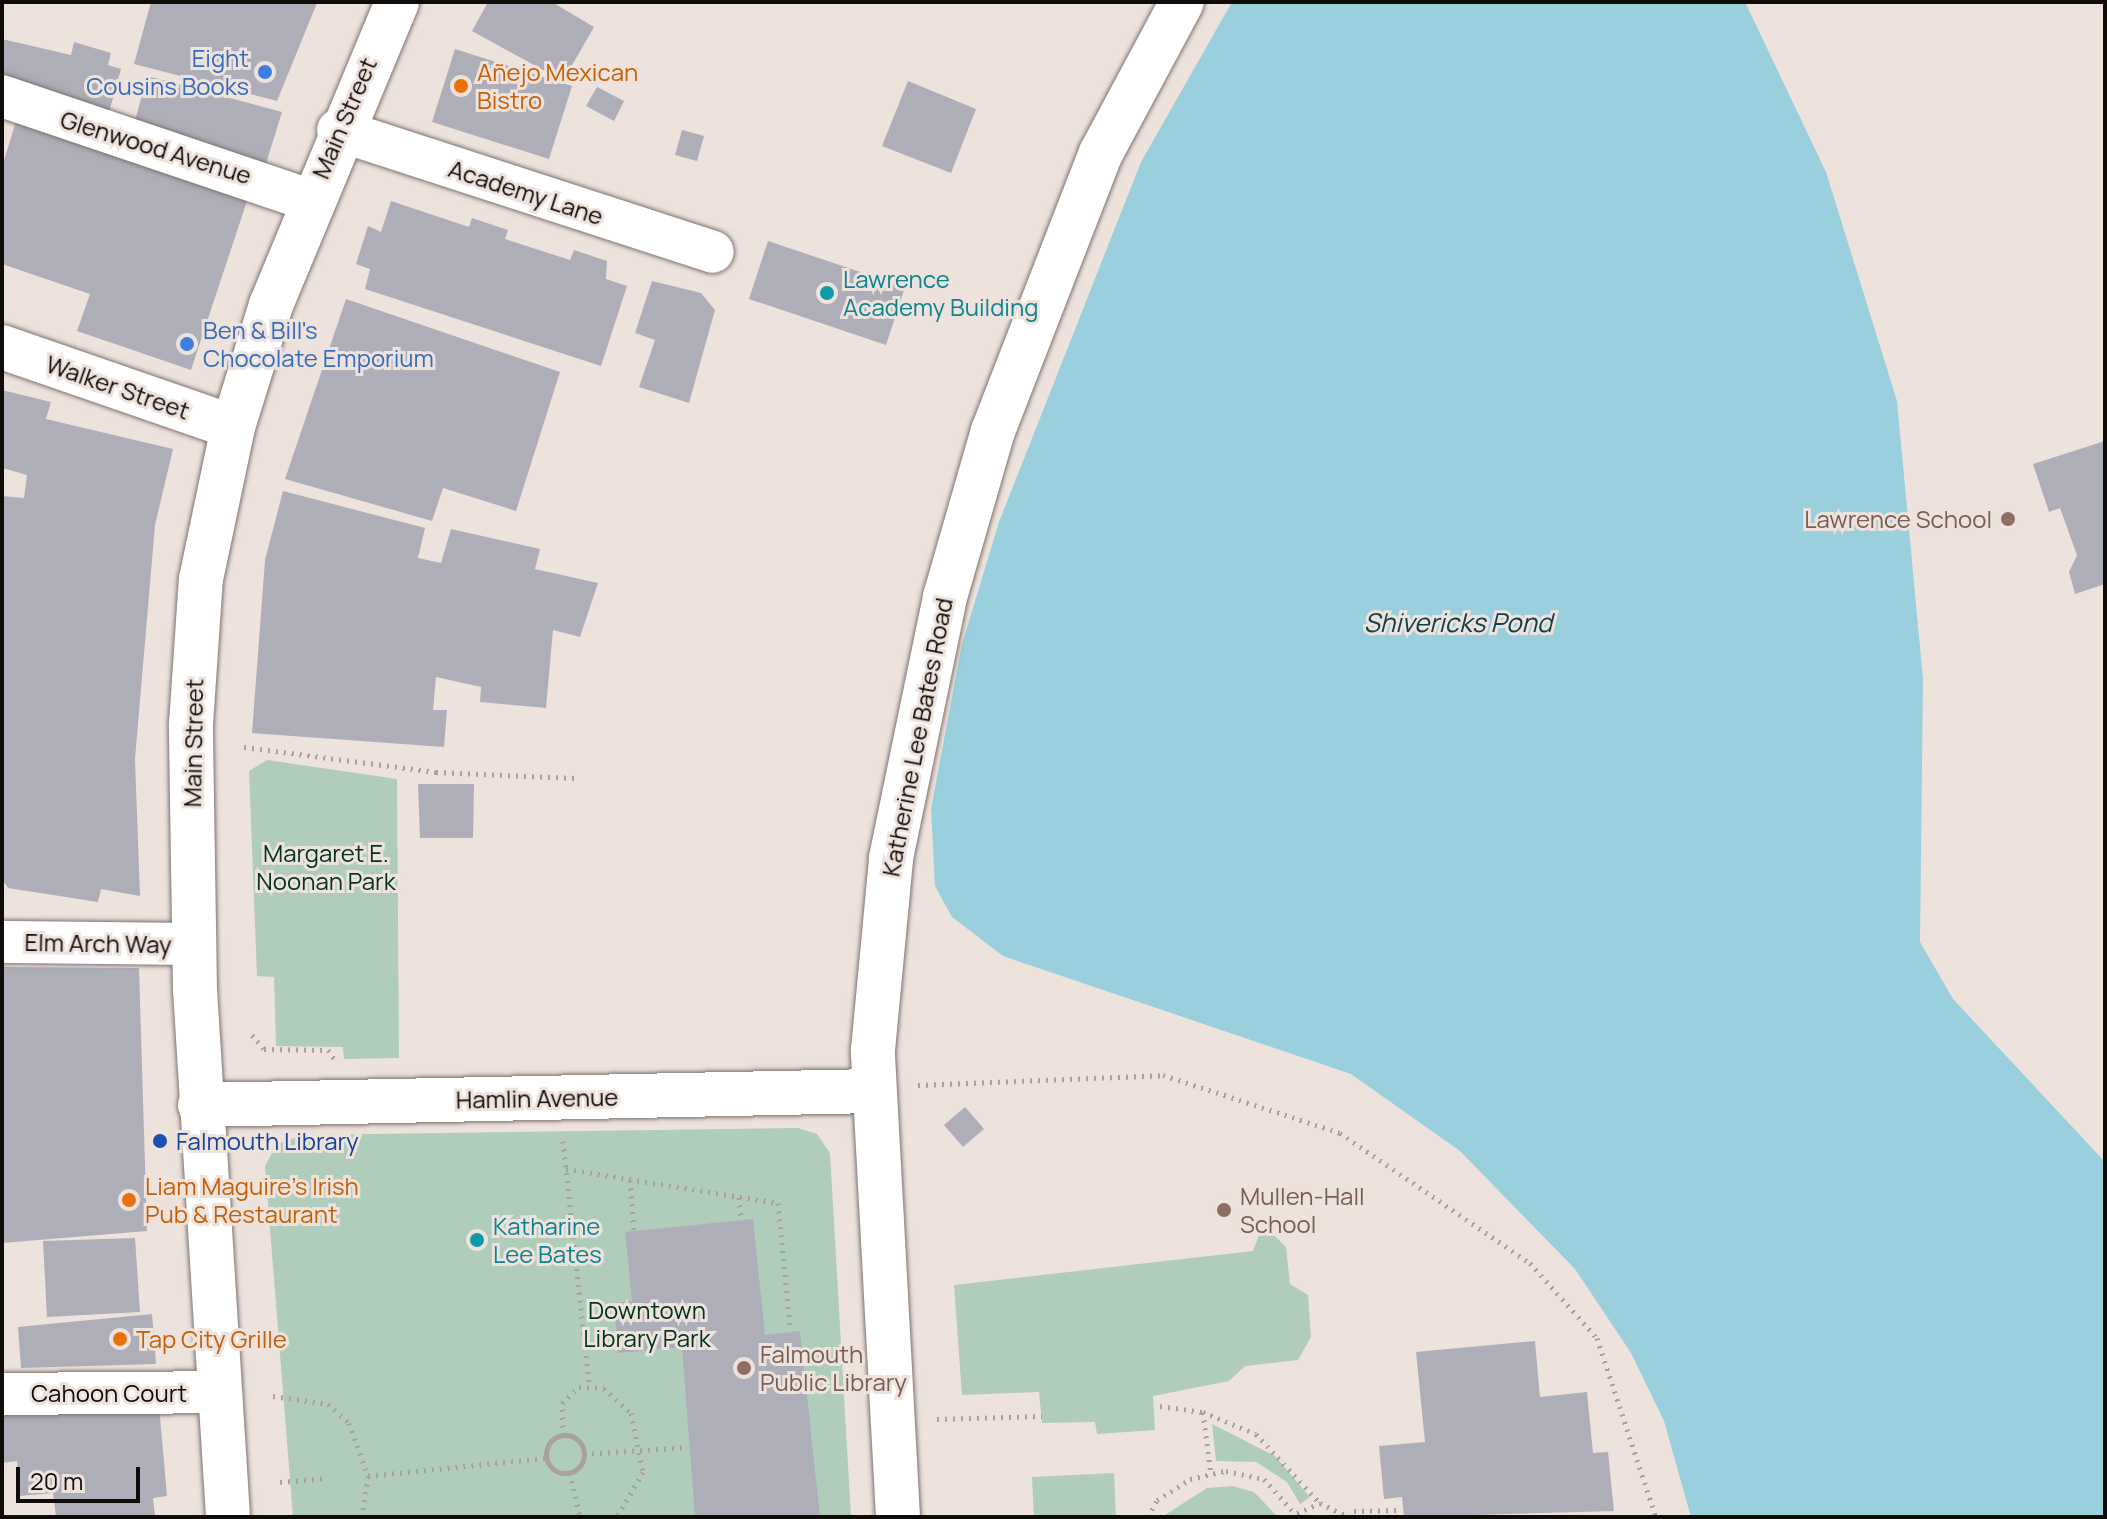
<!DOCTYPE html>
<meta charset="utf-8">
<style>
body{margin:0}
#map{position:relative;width:2107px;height:1519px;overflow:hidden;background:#eee2dc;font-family:Manrope,sans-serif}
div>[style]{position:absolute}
.green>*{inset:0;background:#afcdba}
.water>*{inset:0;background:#9acfdd}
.building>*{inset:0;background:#aeaeb8}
.path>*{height:5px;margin-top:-2.5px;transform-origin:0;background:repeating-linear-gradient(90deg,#aba19c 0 2px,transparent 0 8px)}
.path>.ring{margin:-2.5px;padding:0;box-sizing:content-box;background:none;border:5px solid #aba19c;border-radius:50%}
.roads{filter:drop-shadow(0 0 2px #7d736e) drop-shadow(0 0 2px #7d736e)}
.minor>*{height:42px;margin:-21px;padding:0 21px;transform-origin:21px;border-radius:21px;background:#fff}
.tertiary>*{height:44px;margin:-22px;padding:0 22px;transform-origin:22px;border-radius:22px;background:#fff}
.primary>*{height:44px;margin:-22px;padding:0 22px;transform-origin:22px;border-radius:22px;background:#fff}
.dots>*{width:22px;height:22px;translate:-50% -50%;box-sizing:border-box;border:4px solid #eee2dc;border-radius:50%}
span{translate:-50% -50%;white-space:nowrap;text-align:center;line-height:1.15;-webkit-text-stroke:6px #eee2dc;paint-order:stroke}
.shop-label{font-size:24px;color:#366cbe}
.right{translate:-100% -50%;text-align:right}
.left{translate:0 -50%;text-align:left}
.food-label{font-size:24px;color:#c56008}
.street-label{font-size:24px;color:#0e0b09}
.culture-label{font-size:24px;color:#0d838f}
.education-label{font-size:24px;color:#785e54}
.park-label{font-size:24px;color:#00351d}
.transit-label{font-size:24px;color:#164399}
.water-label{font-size:26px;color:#10414b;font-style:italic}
.frame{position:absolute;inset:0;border:4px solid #0e0b09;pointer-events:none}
.scale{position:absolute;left:16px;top:1467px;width:124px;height:36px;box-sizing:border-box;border:4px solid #0e0b09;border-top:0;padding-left:10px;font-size:24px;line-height:28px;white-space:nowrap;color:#0e0b09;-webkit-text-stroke:6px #eee2dc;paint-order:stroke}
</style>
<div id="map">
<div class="green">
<i style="clip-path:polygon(267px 760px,397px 779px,399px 1058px,344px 1059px,343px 1047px,276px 1046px,274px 977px,257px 976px,249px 771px)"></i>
<i style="clip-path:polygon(798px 1128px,817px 1134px,830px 1153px,851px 1517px,293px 1517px,265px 1166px,277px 1144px,303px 1135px)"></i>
<i style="clip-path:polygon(1259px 1235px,1274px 1235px,1286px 1247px,1290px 1284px,1308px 1295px,1311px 1337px,1298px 1360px,1245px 1366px,1229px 1381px,1153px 1396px,1155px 1430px,1097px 1434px,1095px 1422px,1042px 1423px,1039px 1392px,962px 1395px,954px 1285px,1253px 1251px)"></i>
<i style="clip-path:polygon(1212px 1424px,1275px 1456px,1310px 1497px,1300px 1504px,1287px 1482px,1256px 1462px,1216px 1461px)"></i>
<i style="clip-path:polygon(1114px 1473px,1116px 1517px,1034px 1517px,1032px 1477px)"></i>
<i style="clip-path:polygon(1232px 1486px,1254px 1492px,1278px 1517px,1162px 1517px,1207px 1488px)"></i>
</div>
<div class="water">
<i style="clip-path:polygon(1232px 2px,1745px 2px,1826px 172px,1897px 401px,1923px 679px,1920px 942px,1953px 999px,2105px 1162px,2105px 1517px,1691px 1517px,1664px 1421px,1631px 1353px,1575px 1269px,1460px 1151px,1351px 1074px,1003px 956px,952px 917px,935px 886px,931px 809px,962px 644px,999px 522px,1141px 162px)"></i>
</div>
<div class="building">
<i style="clip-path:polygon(151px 2px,311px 2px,317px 3px,277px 101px,134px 64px)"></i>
<i style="clip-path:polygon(488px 2px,552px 2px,594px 27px,563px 81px,472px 31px)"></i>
<i style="clip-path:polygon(2px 39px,71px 55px,74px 42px,111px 53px,108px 65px,121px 69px,108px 116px,2px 79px)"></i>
<i style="clip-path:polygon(455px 49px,572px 86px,549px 159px,432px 122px)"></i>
<i style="clip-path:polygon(147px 76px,282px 112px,264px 170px,133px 128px)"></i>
<i style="clip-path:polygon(908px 81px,976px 109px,951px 173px,882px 146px)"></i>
<i style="clip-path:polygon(597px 87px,624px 101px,614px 121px,586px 106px)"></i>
<i style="clip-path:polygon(17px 118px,251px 189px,191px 370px,77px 331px,90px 294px,2px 264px,2px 167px)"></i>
<i style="clip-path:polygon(682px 130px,704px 136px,697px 161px,675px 155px)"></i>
<i style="clip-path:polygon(391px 201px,469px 227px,472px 218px,508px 230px,505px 239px,570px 260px,574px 250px,607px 261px,606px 279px,627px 286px,601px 366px,365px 289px,370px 269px,356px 264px,368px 226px,381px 232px)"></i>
<i style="clip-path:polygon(768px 241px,905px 287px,886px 345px,749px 299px)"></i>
<i style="clip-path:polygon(652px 281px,701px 293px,715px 310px,689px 403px,639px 387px,655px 340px,635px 333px)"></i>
<i style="clip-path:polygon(346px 299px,560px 372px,516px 511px,443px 488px,432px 521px,285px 479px)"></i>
<i style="clip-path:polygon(2px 390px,51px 402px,46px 419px,173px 449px,155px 525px,135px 759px,140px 896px,101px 889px,98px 902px,8px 888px,2px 879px,2px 496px,24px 498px,27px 475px,2px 468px)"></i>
<i style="clip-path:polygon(2105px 441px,2105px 584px,2075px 594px,2069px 572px,2077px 555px,2060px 508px,2049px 512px,2033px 464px)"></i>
<i style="clip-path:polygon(283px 491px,425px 528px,418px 558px,441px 563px,451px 529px,540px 549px,535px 569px,598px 583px,580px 637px,553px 630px,546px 708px,480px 702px,481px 687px,436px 677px,433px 710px,447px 710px,444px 747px,252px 733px,265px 560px)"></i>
<i style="clip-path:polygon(418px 784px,474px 784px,473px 838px,420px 838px)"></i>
<i style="clip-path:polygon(2px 967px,139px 968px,147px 1231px,2px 1243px)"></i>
<i style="clip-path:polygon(965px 1107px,984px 1129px,963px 1147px,944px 1125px)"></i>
<i style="clip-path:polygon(753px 1219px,765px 1335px,800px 1331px,820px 1517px,695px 1517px,682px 1347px,618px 1353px,614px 1303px,632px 1301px,625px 1232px)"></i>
<i style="clip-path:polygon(135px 1238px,140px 1312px,47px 1317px,43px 1241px)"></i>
<i style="clip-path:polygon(152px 1314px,156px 1364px,21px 1368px,18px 1327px)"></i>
<i style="clip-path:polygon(1535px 1341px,1540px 1397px,1587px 1392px,1593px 1453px,1608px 1452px,1614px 1511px,1404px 1517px,1402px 1497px,1384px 1499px,1379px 1446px,1425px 1442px,1416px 1352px)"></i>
<i style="clip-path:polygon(159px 1406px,167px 1496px,153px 1498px,155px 1517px,56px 1517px,53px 1493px,20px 1496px,17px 1461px,2px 1463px,2px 1415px)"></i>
</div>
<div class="path">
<i style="left:244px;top:747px;width:194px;rotate:7.4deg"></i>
<i style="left:436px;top:772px;width:139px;rotate:2.5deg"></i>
<i style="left:252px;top:1035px;width:18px;rotate:49deg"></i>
<i style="left:264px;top:1049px;width:64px;rotate:0.9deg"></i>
<i style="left:328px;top:1050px;width:12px;rotate:55deg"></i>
<i style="left:918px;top:1085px;width:245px;rotate:-2.3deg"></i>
<i style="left:1163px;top:1075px;width:186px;rotate:18.1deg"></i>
<i style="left:1340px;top:1133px;width:230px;rotate:34.4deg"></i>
<i style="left:1530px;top:1263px;width:101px;rotate:48.2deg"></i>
<i style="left:1597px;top:1338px;width:188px;rotate:71.8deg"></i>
<i style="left:563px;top:1141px;width:246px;rotate:83.9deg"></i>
<i style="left:566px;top:1169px;width:215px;rotate:9.1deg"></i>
<i style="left:778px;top:1203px;width:124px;rotate:84.4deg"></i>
<i style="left:630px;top:1180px;width:51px;rotate:85.5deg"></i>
<i style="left:739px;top:1197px;width:23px;rotate:85deg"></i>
<i style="left:273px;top:1396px;width:56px;rotate:8.3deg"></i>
<i style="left:328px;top:1404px;width:28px;rotate:42deg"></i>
<i style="left:349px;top:1423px;width:56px;rotate:70.3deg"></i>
<i style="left:368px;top:1476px;width:41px;rotate:98.3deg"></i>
<i style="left:1160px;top:1406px;width:43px;rotate:7.9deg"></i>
<i style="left:1203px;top:1412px;width:57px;rotate:22.5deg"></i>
<i style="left:1256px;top:1434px;width:94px;rotate:47.2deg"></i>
<i style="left:1320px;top:1503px;width:32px;rotate:26deg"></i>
<i style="left:1203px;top:1412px;width:64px;rotate:82.8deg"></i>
<i style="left:937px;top:1419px;width:105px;rotate:-1.6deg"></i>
<i class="ring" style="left:546px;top:1435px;width:33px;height:33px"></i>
<i style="left:563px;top:1435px;width:32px;rotate:-92deg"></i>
<i style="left:562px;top:1403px;width:23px;rotate:-43deg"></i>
<i style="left:579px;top:1387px;width:25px;rotate:2deg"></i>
<i style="left:604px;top:1388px;width:37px;rotate:43deg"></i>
<i style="left:631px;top:1413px;width:60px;rotate:78.5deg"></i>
<i style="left:643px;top:1472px;width:52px;rotate:120deg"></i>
<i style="left:584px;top:1454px;width:104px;rotate:-3.9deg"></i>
<i style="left:570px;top:1473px;width:45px;rotate:77.2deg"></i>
<i style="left:368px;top:1476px;width:179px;rotate:-5.8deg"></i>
<i style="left:280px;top:1482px;width:48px;rotate:-4.8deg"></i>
<i style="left:1297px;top:1513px;width:25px;rotate:-23deg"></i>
<i style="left:1148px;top:1517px;width:19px;rotate:-62deg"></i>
<i style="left:1157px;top:1500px;width:39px;rotate:-32deg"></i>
<i style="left:1190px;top:1479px;width:37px;rotate:-13deg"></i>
<i style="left:1226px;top:1471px;width:39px;rotate:12deg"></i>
<i style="left:1264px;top:1479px;width:51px;rotate:48.2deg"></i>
<i style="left:1354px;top:1517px;width:6px;rotate:-90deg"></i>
<i style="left:1354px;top:1511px;width:43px;rotate:-1.3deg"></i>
</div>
<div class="roads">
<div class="minor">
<i style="left:2px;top:96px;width:324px;rotate:18.7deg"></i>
<i style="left:338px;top:130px;width:394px;rotate:18deg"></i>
<i style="left:2px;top:942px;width:193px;rotate:0.6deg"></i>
<i style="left:2px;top:1394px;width:215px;rotate:-0.5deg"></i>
</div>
<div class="tertiary">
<i style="left:2px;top:347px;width:244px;rotate:19.1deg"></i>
<i style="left:200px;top:1105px;width:674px;rotate:-1.19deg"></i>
<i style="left:898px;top:1517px;width:468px;rotate:-93.1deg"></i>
<i style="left:873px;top:1050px;width:193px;rotate:-84.6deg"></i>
<i style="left:891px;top:858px;width:267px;rotate:-78.3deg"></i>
<i style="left:945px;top:597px;width:173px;rotate:-73.9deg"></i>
<i style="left:993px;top:431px;width:298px;rotate:-68.8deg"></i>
<i style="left:1101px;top:153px;width:171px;rotate:-61.8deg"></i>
</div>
<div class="primary">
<i style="left:228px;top:1517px;width:528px;rotate:-93.58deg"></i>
<i style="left:195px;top:990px;width:266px;rotate:-90.9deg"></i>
<i style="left:191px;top:724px;width:145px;rotate:-86.1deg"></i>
<i style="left:201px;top:579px;width:155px;rotate:-78.1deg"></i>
<i style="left:233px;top:427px;width:128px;rotate:-72.7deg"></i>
<i style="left:271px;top:305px;width:328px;rotate:-67.4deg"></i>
</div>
</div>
<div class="dots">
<i style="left:265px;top:72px;background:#3f7fe0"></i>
<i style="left:461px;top:86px;background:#e8710a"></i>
<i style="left:827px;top:293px;background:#0f9aa8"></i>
<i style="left:187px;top:344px;background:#3f7fe0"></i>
<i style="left:2008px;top:519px;background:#8d6e63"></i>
<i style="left:160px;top:1141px;background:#1a4fb4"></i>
<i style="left:129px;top:1200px;background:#e8710a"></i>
<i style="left:1224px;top:1210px;background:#8d6e63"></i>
<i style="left:477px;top:1240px;background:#0f9aa8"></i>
<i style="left:120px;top:1339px;background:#e8710a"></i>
<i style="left:744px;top:1368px;background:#8d6e63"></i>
</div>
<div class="shop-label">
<span class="right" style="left:249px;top:72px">Eight<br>Cousins Books</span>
<span class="left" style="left:203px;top:344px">Ben &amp; Bill's<br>Chocolate Emporium</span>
</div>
<div class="food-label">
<span class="left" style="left:477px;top:86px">Añejo Mexican<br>Bistro</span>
<span class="left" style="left:145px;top:1200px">Liam Maguire's Irish<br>Pub &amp; Restaurant</span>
<span class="left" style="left:136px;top:1339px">Tap City Grille</span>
</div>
<div class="street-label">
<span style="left:344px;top:118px;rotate:-67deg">Main Street</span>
<span style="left:156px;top:147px;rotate:17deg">Glenwood Avenue</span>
<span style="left:526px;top:192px;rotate:18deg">Academy Lane</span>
<span style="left:118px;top:387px;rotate:19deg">Walker Street</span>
<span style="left:917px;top:737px;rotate:-79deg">Katherine Lee Bates Road</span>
<span style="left:193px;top:743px;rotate:-89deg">Main Street</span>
<span style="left:98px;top:943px;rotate:1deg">Elm Arch Way</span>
<span style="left:537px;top:1098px;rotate:-1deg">Hamlin Avenue</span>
<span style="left:109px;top:1393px">Cahoon Court</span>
</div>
<div class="culture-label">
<span class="left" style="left:843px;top:293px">Lawrence<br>Academy Building</span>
<span class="left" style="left:493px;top:1240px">Katharine<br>Lee Bates</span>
</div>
<div class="education-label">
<span class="right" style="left:1992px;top:519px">Lawrence School</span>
<span class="left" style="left:1240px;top:1210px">Mullen-Hall<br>School</span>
<span class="left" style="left:760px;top:1368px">Falmouth<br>Public Library</span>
</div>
<div class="park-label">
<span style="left:326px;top:867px">Margaret E.<br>Noonan Park</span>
<span style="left:647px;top:1324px">Downtown<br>Library Park</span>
</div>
<div class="transit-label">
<span class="left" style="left:176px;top:1141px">Falmouth Library</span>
</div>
<div class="water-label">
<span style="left:1458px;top:623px">Shivericks Pond</span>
</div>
<div class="frame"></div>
<div class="scale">20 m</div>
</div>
